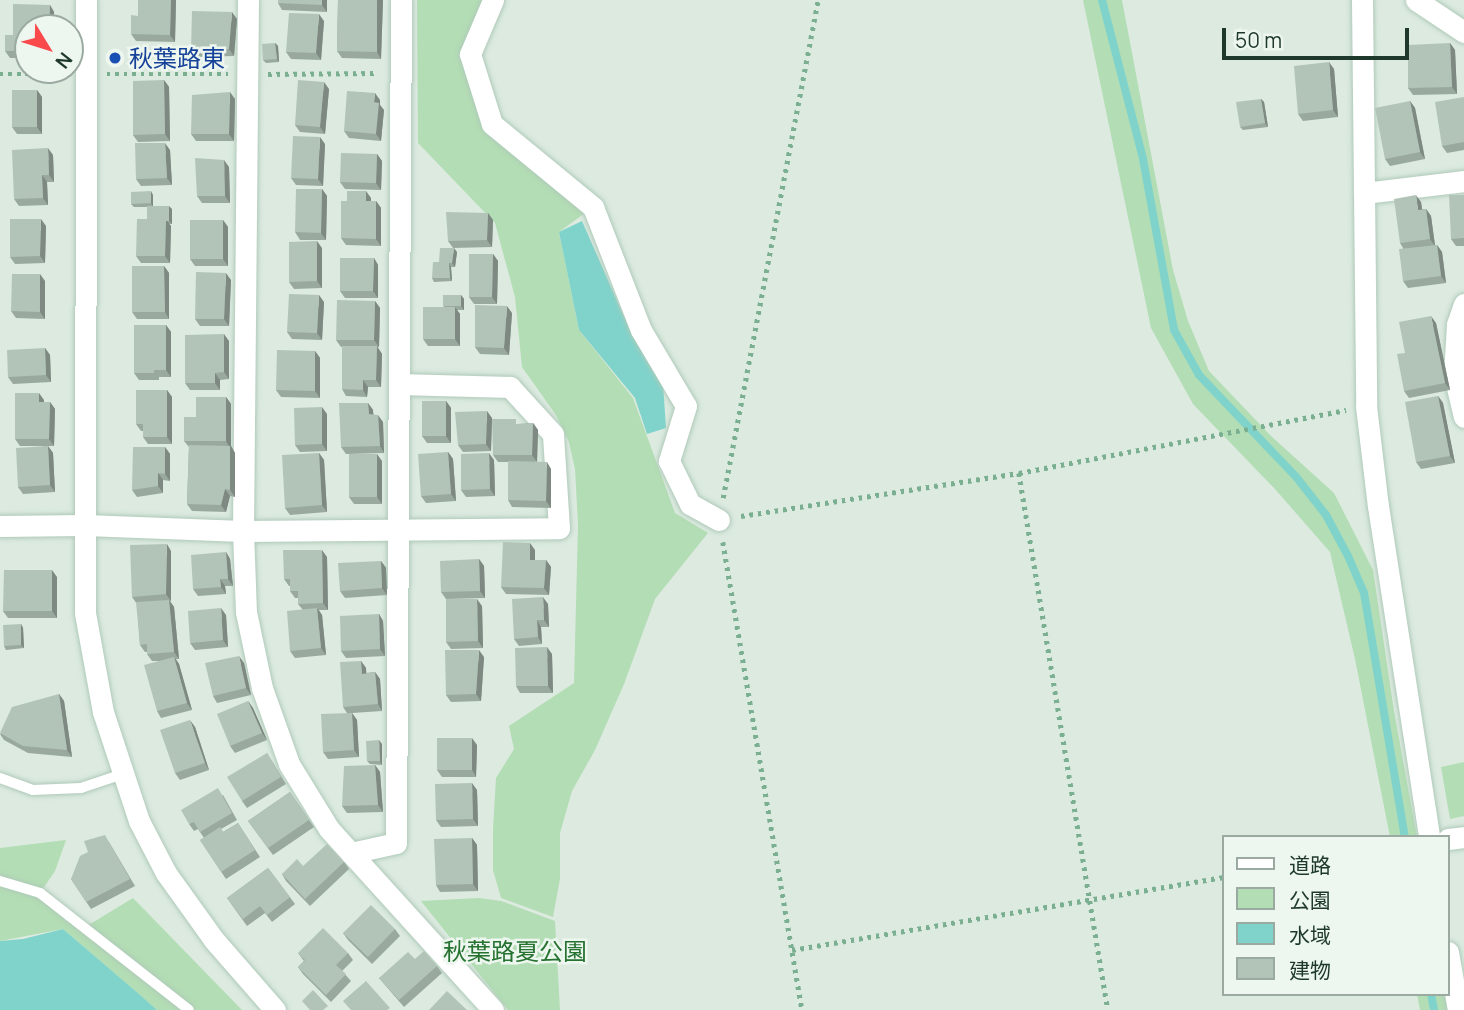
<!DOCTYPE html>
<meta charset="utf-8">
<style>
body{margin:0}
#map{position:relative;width:1464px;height:1010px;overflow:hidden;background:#dceae0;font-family:Manrope,"Noto Sans JP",sans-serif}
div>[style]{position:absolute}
.green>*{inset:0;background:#b3ddb4}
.water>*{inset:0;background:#80d3cb}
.stream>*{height:8px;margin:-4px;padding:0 4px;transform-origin:4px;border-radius:4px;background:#80d3cb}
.path>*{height:4.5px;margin-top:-2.25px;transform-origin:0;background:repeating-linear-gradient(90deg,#7baf91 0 3.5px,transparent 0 8.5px)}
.roads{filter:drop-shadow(0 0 2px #afcab9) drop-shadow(0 0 2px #afcab9)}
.lane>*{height:10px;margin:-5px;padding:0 5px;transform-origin:5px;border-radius:5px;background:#fff}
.street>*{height:21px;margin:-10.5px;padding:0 10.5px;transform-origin:10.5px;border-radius:10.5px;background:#fff}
.secondary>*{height:21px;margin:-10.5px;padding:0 10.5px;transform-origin:10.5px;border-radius:10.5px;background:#fff}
.wall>*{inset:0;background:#99a99e}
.shaded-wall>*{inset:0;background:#7d8981}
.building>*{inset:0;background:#b2c4b8}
.dots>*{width:19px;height:19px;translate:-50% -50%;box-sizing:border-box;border:4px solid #edf6ef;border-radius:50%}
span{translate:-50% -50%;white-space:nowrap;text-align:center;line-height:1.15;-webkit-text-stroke:5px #edf6ef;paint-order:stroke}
.transit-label{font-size:24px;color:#164399}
.left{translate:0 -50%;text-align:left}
.park-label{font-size:24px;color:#267230}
.legend{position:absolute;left:1222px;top:835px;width:228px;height:161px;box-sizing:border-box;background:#edf6ef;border:2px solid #9aaaa1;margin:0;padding:9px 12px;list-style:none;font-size:21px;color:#1e392b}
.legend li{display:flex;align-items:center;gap:14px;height:35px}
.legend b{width:35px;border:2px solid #9aaaa1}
.north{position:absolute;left:14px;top:14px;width:70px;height:70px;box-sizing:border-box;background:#edf6ef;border:2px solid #9aaaa1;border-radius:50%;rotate:128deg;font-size:19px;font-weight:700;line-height:28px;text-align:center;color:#1e392b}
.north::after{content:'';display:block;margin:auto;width:24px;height:32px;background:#fa4a4c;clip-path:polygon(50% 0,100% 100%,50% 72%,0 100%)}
.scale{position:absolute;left:1222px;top:28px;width:187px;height:32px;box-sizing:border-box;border:4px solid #1e392b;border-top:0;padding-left:9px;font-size:21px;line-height:24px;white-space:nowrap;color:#1e392b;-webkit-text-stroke:5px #edf6ef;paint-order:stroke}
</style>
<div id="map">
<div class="green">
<i style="clip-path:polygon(417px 0,492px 0,470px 54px,496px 127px,593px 207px,559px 232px,579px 330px,633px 398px,675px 513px,708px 533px,655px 599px,624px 684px,595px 750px,572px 791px,560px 833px,560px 879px,553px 917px,501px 898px,493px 870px,493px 829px,496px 778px,514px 749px,509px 726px,574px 683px,578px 525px,575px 469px,569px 442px,556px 415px,522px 367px,515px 297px,495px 223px,418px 143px)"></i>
<i style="clip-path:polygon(1083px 0,1122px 0,1173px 270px,1188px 321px,1209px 371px,1271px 436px,1334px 493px,1373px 570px,1394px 711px,1417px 837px,1390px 837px,1355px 659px,1330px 552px,1275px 489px,1193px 404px,1151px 328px)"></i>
<i style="clip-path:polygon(1464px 762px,1464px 816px,1450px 819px,1441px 767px)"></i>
<i style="clip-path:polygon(66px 840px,55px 871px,40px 893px,70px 917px,63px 920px,87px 926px,133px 898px,242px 1010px,157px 1010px,63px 929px,0 941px,0 848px)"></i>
<i style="clip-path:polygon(479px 898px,501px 901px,555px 921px,560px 1010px,508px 1010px,421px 901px)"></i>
<i style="clip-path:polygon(1417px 994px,1444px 994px,1447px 1010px,1420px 1010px)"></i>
</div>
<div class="water">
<i style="clip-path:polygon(582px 221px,630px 330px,663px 383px,666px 428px,647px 434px,635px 398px,579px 330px,559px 232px)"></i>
<i style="clip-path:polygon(63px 929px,140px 995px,157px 1010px,0 1010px,0 941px,23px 939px)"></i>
</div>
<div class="stream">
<i style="left:1102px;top:0;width:164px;rotate:75.5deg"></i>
<i style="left:1143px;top:159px;width:174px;rotate:79.7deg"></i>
<i style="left:1174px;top:330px;width:51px;rotate:60.9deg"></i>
<i style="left:1199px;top:375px;width:142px;rotate:46.4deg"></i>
<i style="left:1297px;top:478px;width:47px;rotate:51.9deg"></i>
<i style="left:1326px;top:515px;width:47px;rotate:61.8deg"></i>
<i style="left:1348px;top:556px;width:40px;rotate:66.6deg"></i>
<i style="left:1364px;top:593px;width:247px;rotate:80.5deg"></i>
<i style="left:1431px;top:994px;width:16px;rotate:79deg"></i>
</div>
<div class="path">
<i style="left:0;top:74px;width:63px"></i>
<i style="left:107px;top:74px;width:121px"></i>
<i style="left:268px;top:74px;width:110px;rotate:-0.5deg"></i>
<i style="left:1019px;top:473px;width:544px;rotate:80.59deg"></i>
<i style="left:723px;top:498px;width:507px;rotate:-79.2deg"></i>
<i style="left:741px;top:516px;width:281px;rotate:-8.8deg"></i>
<i style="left:1019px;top:473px;width:333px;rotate:-10.9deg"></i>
<i style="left:723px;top:542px;width:475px;rotate:80.4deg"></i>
<i style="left:792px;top:950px;width:438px;rotate:-9.6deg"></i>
</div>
<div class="roads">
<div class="lane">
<i style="left:0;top:778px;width:35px;rotate:20deg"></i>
<i style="left:33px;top:790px;width:48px;rotate:-2.4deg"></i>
<i style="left:81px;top:788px;width:44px;rotate:-18.4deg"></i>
<i style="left:0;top:881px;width:42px;rotate:16.7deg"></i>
<i style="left:40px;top:893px;width:189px;rotate:38.1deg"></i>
</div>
<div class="street">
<i style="left:248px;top:0;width:531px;rotate:90.54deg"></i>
<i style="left:243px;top:531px;width:81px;rotate:87.9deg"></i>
<i style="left:246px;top:612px;width:78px;rotate:78.1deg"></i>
<i style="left:262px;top:688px;width:81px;rotate:70.4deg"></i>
<i style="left:289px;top:764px;width:76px;rotate:58.4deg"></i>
<i style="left:329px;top:829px;width:244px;rotate:47.8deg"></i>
<i style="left:493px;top:0;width:59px;rotate:113.1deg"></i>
<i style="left:470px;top:54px;width:73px;rotate:72.6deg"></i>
<i style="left:492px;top:124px;width:131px;rotate:39.4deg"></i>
<i style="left:593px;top:207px;width:132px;rotate:68.7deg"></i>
<i style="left:641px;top:330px;width:88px;rotate:59.4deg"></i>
<i style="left:686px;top:406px;width:58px;rotate:107.2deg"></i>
<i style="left:669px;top:461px;width:48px;rotate:64deg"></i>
<i style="left:690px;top:504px;width:33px;rotate:29deg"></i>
<i style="left:1416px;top:0;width:58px;rotate:33.7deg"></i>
<i style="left:1364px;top:193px;width:101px;rotate:-6.8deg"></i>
<i style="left:1464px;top:304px;width:21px;rotate:109deg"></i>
<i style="left:1457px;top:324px;width:51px;rotate:93.4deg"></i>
<i style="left:1454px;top:375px;width:43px;rotate:76.6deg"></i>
<i style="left:0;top:526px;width:85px;rotate:-0.7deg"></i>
<i style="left:85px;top:525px;width:158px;rotate:2.2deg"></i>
<i style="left:243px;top:531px;width:316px;rotate:-0.5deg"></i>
<i style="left:559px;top:528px;width:94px;rotate:-93.7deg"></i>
<i style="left:553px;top:434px;width:64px;rotate:-132.5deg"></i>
<i style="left:510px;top:387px;width:111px;rotate:-178.5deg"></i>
<i style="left:1448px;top:839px;width:16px;rotate:-7deg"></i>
<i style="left:351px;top:853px;width:46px;rotate:-12.5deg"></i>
<i style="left:396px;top:843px;width:843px;rotate:-89.66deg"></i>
<i style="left:1448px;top:952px;width:59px;rotate:80.2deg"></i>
</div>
<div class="secondary">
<i style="left:86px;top:0;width:613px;rotate:90.09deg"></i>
<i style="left:85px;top:613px;width:101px;rotate:79.7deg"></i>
<i style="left:103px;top:712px;width:115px;rotate:71.7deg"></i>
<i style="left:139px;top:821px;width:59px;rotate:62.6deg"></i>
<i style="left:166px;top:873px;width:82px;rotate:54.4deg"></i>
<i style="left:214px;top:940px;width:93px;rotate:48.9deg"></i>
<i style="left:1362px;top:0;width:406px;rotate:89.4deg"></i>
<i style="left:1366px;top:406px;width:101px;rotate:83.2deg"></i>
<i style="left:1378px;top:506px;width:335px;rotate:81.2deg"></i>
</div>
</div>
<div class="wall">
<i style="clip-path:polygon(138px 0,176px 0,175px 42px,136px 41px,131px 34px,138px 16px)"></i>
<i style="clip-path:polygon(278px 0,327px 0,327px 12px,282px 10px,278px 3px)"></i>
<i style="clip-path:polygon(338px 0,383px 0,381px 59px,342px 58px,337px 51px)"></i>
<i style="clip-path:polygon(50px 5px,54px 12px,28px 28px,28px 58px,10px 58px,5px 51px,13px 35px)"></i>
<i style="clip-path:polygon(237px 19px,234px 56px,196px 57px,191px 50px)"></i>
<i style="clip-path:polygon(324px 21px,321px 60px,291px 59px,286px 52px)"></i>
<i style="clip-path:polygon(275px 43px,278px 46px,279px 62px,266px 63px,263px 60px)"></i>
<i style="clip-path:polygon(1450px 43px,1455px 50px,1457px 94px,1413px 95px,1408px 88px)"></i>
<i style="clip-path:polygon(1334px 69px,1338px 117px,1303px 121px,1298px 114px)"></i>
<i style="clip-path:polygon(164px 80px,169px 87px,170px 141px,138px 142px,133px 135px)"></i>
<i style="clip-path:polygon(329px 89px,325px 134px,300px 132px,295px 125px)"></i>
<i style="clip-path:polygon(37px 90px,42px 97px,42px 134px,17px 134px,12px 127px)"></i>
<i style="clip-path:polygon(1464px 97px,1464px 150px,1447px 153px,1442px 146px)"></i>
<i style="clip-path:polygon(235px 99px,234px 141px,196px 141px,191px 134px)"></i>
<i style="clip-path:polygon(1261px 99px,1264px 102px,1268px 127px,1243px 130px,1240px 127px)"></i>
<i style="clip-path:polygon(380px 100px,380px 105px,384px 110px,381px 141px,349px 138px,344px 131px)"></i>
<i style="clip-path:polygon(1410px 101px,1415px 108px,1425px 159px,1390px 166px,1385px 159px)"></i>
<i style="clip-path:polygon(325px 144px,323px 186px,296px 185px,291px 178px)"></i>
<i style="clip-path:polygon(170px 150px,172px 185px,141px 186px,136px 179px)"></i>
<i style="clip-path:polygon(377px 154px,382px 161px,381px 190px,345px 189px,340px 182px)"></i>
<i style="clip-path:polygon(53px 155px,54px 182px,47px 182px,48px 205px,19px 206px,14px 199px)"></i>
<i style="clip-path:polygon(229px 167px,230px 203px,202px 203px,197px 196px)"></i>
<i style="clip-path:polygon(322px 189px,327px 196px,326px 240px,300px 240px,295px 232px)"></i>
<i style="clip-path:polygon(153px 195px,153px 206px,172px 209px,172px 224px,169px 224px,171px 226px,170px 263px,141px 263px,136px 256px,147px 219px,147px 207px,134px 207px,131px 204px)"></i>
<i style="clip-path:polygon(1464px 195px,1464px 246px,1456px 246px,1451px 239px)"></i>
<i style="clip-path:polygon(371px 198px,371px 201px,376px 201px,381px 208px,381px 246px,346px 245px,341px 238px,347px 201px)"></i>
<i style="clip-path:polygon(1421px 202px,1422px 209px,1426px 209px,1431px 216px,1435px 245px,1437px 245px,1442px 252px,1446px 283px,1408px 288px,1403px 281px,1403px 248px,1400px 243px)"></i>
<i style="clip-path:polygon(488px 213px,493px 220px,492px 247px,453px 248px,448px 241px)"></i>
<i style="clip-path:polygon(223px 220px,228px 227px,228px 266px,195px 266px,190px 259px)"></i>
<i style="clip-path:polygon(46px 226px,45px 263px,15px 264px,10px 257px)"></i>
<i style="clip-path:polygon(322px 248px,322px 288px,294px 289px,289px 282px)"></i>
<i style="clip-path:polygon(457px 252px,455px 267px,451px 267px,452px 281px,434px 282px,432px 278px,439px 262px)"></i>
<i style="clip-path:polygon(493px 254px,498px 261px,497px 304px,474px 304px,469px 297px)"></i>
<i style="clip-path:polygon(374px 258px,378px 265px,378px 298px,345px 298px,340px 291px)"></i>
<i style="clip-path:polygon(164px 266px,169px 273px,169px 319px,137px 319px,132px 312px)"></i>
<i style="clip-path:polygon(231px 280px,229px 326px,200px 326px,195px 319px)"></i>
<i style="clip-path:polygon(45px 281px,45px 319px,16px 318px,11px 311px)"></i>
<i style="clip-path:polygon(461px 295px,464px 299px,464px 310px,457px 310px,460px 314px,460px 346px,428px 346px,423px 339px,443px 307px)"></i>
<i style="clip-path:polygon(375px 301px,380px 308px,379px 347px,377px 347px,382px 354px,381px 387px,368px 387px,367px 397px,346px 396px,342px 389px,342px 347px,341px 347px,336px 340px)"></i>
<i style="clip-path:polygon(324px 302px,322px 340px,292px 339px,287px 332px)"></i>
<i style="clip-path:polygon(512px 313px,509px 355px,480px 354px,475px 347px)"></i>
<i style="clip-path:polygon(1436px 323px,1450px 390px,1409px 398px,1404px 391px,1405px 353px)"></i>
<i style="clip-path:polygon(166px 325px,171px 332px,171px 377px,159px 377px,159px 380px,139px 380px,134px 373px)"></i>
<i style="clip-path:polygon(229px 341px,229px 379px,220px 380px,220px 390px,190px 390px,185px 383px)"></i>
<i style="clip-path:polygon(45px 348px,50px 355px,51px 382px,13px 384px,8px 377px)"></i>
<i style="clip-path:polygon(315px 351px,320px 358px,320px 398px,281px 397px,276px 390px)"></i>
<i style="clip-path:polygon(167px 390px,172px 397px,172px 444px,148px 444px,143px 437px,143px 431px,141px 431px,136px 424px)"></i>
<i style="clip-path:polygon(1438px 396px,1443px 403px,1455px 463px,1421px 469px,1416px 462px)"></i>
<i style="clip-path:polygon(226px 397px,231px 404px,231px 446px,235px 453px,235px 497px,230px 496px,226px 512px,192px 511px,187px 504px,189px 447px,184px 441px,196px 417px)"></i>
<i style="clip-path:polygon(44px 400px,44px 402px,50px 402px,55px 409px,54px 446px,48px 446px,53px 453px,55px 492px,23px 494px,18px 487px,44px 446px,20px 446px,15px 439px)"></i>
<i style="clip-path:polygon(446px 401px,451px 408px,451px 443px,427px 443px,422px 436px)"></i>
<i style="clip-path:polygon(368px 403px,373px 410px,373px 414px,383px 422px,384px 453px,346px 454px,341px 447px)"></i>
<i style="clip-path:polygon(327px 414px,327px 451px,300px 452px,295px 445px)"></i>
<i style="clip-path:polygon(492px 418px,491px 451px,463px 452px,458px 445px)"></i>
<i style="clip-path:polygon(533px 423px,538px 430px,537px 462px,551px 469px,551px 508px,512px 507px,508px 500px,508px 462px,498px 462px,493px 455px,519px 424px)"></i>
<i style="clip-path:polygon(165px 447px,170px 454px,170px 481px,163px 480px,163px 493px,137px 497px,132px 490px)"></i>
<i style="clip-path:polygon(448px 452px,453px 459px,456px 501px,426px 503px,421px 496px)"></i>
<i style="clip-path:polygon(319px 453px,324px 460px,327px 512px,290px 515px,285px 508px)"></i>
<i style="clip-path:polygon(494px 460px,495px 496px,466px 497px,461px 490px)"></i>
<i style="clip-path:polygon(382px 461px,382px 504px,354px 504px,349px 497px)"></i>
<i style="clip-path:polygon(535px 550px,535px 560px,546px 560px,551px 567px,549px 595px,506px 594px,501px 587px)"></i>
<i style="clip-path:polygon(171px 551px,171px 601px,170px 601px,174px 607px,179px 659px,176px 659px,179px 664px,192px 710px,161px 718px,157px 711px,161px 661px,152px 661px,147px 654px,147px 652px,145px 652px,140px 645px,137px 604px,132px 597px)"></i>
<i style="clip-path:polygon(226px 552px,230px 559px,233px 586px,225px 586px,226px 594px,198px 596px,193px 589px)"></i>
<i style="clip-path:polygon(327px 557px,328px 610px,319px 610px,322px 615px,326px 655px,295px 658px,290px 651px,303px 610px,298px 604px,298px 598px,295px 598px,290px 591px,290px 586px,289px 586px,284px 579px)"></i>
<i style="clip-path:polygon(479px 559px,484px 566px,485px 598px,446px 599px,441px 592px)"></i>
<i style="clip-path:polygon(381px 561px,386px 568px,387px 595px,345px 598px,340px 591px)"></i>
<i style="clip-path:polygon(57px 577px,57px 618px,8px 618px,3px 611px)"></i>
<i style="clip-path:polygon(548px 604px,549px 627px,541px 627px,542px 644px,519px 646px,514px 639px)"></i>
<i style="clip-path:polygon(482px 606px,483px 648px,451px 649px,446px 642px)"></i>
<i style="clip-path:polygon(379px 614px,383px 621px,385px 656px,346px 658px,341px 651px)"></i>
<i style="clip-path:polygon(226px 615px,228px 647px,195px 650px,190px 643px)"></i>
<i style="clip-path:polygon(21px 624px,23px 628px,24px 648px,6px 650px,4px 646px)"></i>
<i style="clip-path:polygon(552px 654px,553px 693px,520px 693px,516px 686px)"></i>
<i style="clip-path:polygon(484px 657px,481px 701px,451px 702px,446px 695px)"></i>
<i style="clip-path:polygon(361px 661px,366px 668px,366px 673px,375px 672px,380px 679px,382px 711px,352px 713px,357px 720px,359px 757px,328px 759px,323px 752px,347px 713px,343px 707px)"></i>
<i style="clip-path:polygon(244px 663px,251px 695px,217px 703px,213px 696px)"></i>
<i style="clip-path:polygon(59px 694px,64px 701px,72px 757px,28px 753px,4px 740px,0 734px)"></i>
<i style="clip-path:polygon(248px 701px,253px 708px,267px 740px,235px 753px,230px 746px)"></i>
<i style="clip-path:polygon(195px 727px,209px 770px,180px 780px,175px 773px)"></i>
<i style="clip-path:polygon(382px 744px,382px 765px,370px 764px,367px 761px)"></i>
<i style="clip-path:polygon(477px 745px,476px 777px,442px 777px,437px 770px)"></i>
<i style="clip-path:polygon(267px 753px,286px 784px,247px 808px,242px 801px)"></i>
<i style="clip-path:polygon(375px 765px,380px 772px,383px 812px,347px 813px,342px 806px)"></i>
<i style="clip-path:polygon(477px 790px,478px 826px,441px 827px,436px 820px)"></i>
<i style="clip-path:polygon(290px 792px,314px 827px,273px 855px,248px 821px)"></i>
<i style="clip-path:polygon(223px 795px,237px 820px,221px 829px,223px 832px,238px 823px,260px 857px,226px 879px,200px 840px,204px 838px,198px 829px,194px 831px,189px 824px)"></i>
<i style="clip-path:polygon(472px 838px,477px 845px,478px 891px,440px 892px,436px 885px)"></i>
<i style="clip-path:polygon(109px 842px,135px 886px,91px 909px,71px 879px)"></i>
<i style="clip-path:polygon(344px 862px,349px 869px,310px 906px,286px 881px,282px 874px,303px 866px)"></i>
<i style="clip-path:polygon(268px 868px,295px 904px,272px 922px,265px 913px,247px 926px,227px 898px)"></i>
<i style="clip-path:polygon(395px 929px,400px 936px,372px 964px,348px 940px,343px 933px)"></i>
<i style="clip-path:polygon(298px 953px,348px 953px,353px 960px,342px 971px,351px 981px,331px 1002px,303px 974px,298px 967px,304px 961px)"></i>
<i style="clip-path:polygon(415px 959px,437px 966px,442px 973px,404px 1007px,379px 978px)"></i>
</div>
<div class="shaded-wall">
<i style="clip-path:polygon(171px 0,176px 0,175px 42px,170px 35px)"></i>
<i style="clip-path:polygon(322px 0,327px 0,327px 12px,322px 5px)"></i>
<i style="clip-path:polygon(377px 0,383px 0,381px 59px,377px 52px)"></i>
<i style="clip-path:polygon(50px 5px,54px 12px,54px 28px,49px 28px)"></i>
<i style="clip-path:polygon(232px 12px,237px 19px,234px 56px,229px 49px)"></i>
<i style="clip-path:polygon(319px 14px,324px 21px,321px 60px,316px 53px)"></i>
<i style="clip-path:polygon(275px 43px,278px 46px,279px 62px,277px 59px)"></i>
<i style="clip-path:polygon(1450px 43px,1455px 50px,1457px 94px,1452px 87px)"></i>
<i style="clip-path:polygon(1329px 62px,1334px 69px,1338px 117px,1333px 110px)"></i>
<i style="clip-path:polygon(164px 80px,169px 87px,170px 141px,165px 134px)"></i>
<i style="clip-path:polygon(324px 82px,329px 89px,325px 134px,320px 127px)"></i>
<i style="clip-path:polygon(37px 90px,42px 97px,42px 134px,37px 127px)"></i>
<i style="clip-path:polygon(230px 92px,235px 99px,234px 141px,229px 134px)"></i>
<i style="clip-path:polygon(375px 93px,380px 100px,380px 105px,384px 110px,381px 141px,376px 134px,374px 102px)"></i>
<i style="clip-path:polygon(1261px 99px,1264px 102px,1268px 127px,1265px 123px)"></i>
<i style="clip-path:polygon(1410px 101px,1415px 108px,1425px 159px,1420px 152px)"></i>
<i style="clip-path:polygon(320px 137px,325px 144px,323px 186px,318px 179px)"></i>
<i style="clip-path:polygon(165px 143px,170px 150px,172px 185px,167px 178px)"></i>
<i style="clip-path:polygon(48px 148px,53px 155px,54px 182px,49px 175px)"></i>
<i style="clip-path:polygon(377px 154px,382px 161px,381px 190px,376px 183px)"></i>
<i style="clip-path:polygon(224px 160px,229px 167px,230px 203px,225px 196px)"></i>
<i style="clip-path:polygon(42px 175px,47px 182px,48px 205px,43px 198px)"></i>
<i style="clip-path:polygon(322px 189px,327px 196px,326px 240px,321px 233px)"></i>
<i style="clip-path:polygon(151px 191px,153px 195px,153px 207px,151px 203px)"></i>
<i style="clip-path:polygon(366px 191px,371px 198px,371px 208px,366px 201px)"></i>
<i style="clip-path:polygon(1416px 195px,1421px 202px,1423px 217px,1418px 210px)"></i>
<i style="clip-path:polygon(376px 201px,381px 208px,381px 246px,376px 239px)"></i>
<i style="clip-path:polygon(169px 206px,172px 209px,172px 224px,169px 221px)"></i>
<i style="clip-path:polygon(1426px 209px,1431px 216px,1435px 246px,1430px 239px)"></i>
<i style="clip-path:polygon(488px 213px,493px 220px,492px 247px,487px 240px)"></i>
<i style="clip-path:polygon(41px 219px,46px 226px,45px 263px,40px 256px)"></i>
<i style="clip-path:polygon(166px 219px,171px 226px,170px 263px,165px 256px)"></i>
<i style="clip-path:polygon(223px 220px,228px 227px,228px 266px,223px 259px)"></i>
<i style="clip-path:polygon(317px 241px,322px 248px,322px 288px,317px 281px)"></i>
<i style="clip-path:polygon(1437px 245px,1442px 252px,1446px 283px,1441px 276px)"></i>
<i style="clip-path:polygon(454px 248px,457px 252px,455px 267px,452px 263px)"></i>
<i style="clip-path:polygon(493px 254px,498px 261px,497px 304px,492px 297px)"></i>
<i style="clip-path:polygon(374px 258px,378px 265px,378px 298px,373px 291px)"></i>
<i style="clip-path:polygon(449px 263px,451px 267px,452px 281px,450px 278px)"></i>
<i style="clip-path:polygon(164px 266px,169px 273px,169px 319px,165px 312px)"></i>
<i style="clip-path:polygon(226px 273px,231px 280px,229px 326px,224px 319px)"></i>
<i style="clip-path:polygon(40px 274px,45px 281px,45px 319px,40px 312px)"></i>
<i style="clip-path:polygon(319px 295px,324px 302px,322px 340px,317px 333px)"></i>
<i style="clip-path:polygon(461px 295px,464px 299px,464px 310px,461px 306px)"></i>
<i style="clip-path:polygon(375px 301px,380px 308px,379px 347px,374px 340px)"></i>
<i style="clip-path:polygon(507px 306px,512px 313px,509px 355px,504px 348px)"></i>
<i style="clip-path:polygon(455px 307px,460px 314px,460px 346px,455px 339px)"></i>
<i style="clip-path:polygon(1431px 316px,1436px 323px,1450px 390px,1445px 383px)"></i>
<i style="clip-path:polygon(166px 325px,171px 332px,171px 377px,166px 370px)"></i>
<i style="clip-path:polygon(224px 334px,229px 341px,229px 379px,224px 372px)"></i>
<i style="clip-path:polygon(377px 346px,382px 354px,381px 387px,376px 380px)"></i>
<i style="clip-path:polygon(45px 348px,50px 355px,51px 382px,46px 375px)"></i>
<i style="clip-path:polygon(315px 351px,320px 358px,320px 398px,315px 391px)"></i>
<i style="clip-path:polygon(215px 373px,220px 380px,220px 390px,215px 383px)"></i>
<i style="clip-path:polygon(363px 380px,368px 387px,367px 397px,363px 390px)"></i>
<i style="clip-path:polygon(167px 390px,172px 397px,172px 444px,167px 437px)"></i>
<i style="clip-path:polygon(39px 393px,44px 400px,44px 409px,39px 402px)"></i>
<i style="clip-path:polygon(1438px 396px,1443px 403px,1455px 463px,1450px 456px)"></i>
<i style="clip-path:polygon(226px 397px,231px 404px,231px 446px,235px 453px,235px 497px,230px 490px,230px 448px,226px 441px)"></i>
<i style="clip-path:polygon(446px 401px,451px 408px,451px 443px,446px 436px)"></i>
<i style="clip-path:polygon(50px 402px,55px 409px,54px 446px,49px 439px)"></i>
<i style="clip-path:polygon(368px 403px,373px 410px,374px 421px,369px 414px)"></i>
<i style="clip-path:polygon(322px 407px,327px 414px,327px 451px,322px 444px)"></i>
<i style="clip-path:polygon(487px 411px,492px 418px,491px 451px,486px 444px)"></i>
<i style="clip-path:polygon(378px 415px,383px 422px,384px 453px,380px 446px)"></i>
<i style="clip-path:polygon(533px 423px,538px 430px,537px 462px,532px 455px)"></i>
<i style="clip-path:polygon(48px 446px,53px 453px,55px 492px,50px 485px)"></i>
<i style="clip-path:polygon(165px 447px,170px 454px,170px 481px,165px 474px)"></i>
<i style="clip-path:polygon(448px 452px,453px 459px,456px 501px,451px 494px)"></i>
<i style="clip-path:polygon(319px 453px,324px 460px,327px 512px,322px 505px)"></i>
<i style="clip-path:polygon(489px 453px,494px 460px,495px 496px,490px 489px)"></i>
<i style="clip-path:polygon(377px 454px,382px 461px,382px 504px,377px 497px)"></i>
<i style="clip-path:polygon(547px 462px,551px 469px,551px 508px,546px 501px)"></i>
<i style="clip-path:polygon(158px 473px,163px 480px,163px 493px,158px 486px)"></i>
<i style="clip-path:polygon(225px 489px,230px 496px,226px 512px,221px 505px)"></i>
<i style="clip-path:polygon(530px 543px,535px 550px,535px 567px,530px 560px)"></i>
<i style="clip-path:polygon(167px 544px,171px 551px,171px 601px,166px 594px)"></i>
<i style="clip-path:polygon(322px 550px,327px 557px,328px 610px,323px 603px)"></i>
<i style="clip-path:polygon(226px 552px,230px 559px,233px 586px,228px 579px)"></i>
<i style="clip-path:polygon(479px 559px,484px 566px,485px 598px,480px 591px)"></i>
<i style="clip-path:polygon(546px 560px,551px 567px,549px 595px,544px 588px)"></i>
<i style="clip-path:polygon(381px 561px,386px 568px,387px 595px,382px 588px)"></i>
<i style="clip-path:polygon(52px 570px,57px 577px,57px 618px,52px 611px)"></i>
<i style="clip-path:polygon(220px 579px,225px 586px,226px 594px,221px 587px)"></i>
<i style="clip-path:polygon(543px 597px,548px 604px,549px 627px,544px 620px)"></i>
<i style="clip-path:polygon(477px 599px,482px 606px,483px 648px,478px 641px)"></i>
<i style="clip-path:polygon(169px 600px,174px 607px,179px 659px,174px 652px)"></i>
<i style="clip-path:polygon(221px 608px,226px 615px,228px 647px,223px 640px)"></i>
<i style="clip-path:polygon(317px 608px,322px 615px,326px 655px,321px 648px)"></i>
<i style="clip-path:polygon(379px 614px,383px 621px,385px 656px,380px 649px)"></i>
<i style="clip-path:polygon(537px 620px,541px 627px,542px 644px,538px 637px)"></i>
<i style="clip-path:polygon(21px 624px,23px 628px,24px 648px,21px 645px)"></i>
<i style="clip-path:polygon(547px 647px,552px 654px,553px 693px,548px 686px)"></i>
<i style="clip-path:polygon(479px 650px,484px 657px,481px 701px,476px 694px)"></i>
<i style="clip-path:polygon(239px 656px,244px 663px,251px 695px,246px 688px)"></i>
<i style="clip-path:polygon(174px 657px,179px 664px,192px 710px,187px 703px)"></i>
<i style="clip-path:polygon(361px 661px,366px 668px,367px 681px,362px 674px)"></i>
<i style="clip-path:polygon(375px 672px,380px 679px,382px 711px,378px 704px)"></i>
<i style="clip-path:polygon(59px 694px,64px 701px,72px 757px,67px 750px)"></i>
<i style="clip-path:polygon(248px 701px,253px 708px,267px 740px,262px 733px)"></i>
<i style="clip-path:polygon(352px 713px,357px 720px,359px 757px,354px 750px)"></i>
<i style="clip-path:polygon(190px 720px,195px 727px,209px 770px,205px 763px)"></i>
<i style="clip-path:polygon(472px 738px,477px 745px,476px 777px,472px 770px)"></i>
<i style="clip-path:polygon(379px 740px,382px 744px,382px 765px,380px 761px)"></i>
<i style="clip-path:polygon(375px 765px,380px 772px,383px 812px,378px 805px)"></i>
<i style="clip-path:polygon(472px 783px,477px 790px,478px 826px,473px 819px)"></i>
<i style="clip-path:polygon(472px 838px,477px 845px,478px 891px,473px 884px)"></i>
</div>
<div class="building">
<i style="clip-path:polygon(138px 0,171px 0,170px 35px,131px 34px,131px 15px,138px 16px)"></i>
<i style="clip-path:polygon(278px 0,322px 0,322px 5px,278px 3px)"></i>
<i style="clip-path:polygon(338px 0,377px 0,377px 52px,337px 51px)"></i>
<i style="clip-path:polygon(13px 4px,50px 5px,49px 28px,28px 28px,28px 51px,5px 51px,5px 35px,13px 35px)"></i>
<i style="clip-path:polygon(192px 11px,232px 12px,229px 49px,191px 50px)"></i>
<i style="clip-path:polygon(289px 13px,319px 14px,316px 53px,286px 52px)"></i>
<i style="clip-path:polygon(275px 43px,277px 59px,263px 60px,262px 44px)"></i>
<i style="clip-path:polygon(1450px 43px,1452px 87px,1408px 88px,1408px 45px)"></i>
<i style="clip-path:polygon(1329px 62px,1333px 110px,1298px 114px,1294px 66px)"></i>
<i style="clip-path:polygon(164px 80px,165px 134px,133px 135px,133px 81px)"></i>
<i style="clip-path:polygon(298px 80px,324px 82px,320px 127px,295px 125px)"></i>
<i style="clip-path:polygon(12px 90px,37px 90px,37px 127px,12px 127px)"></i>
<i style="clip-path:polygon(347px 91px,375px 93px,374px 102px,379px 103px,376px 134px,344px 131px)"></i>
<i style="clip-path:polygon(230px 92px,229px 134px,191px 134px,192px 95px)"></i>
<i style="clip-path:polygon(1464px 97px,1464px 142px,1442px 146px,1435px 102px)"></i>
<i style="clip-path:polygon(1261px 99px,1265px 123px,1240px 127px,1236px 102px)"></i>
<i style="clip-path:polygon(1410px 101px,1420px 152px,1385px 159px,1375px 108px)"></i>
<i style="clip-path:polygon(293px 136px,320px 137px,318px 179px,291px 178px)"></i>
<i style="clip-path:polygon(135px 143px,165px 143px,167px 178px,136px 179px)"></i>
<i style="clip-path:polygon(48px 148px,49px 175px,42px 175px,43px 198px,14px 199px,12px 150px)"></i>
<i style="clip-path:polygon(341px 153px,377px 154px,376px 183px,340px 182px)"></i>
<i style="clip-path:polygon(195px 158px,224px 160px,225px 196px,197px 196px)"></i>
<i style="clip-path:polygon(296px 189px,322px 189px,321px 233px,295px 232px)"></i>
<i style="clip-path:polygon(151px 191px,151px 203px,131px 204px,131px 192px)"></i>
<i style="clip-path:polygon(347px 191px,366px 191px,366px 201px,376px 201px,376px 239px,341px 238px,341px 201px,347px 201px)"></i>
<i style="clip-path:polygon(1416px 195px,1418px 210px,1426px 209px,1430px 239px,1400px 243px,1394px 199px)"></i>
<i style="clip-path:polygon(1449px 195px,1464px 195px,1464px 238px,1451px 239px)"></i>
<i style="clip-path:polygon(147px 206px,169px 206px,169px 221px,166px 221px,166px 219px,147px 219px)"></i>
<i style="clip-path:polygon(446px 212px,488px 213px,487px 240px,448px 241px)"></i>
<i style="clip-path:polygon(10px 219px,41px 219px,40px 256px,10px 257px)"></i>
<i style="clip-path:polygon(137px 219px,166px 219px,165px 256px,136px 256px)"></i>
<i style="clip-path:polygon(190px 220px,223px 220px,223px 259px,190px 259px)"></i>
<i style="clip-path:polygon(317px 241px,317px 281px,289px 282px,289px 242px)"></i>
<i style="clip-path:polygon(1437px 245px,1441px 276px,1403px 281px,1399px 249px)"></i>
<i style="clip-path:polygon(440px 248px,454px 248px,452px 263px,449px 263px,450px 278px,432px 278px,433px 262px,439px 262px)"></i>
<i style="clip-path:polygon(469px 254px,493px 254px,492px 297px,469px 297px)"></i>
<i style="clip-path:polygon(340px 258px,374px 258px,373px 291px,340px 291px)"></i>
<i style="clip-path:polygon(132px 266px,164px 266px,165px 312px,132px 312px)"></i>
<i style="clip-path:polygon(196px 272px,226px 273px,224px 319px,195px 319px)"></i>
<i style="clip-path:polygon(12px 274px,40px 274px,40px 312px,11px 311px)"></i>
<i style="clip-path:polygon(289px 294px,319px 295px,317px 333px,287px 332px)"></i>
<i style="clip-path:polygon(443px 295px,461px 295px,461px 306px,443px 306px)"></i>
<i style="clip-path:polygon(337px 300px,375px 301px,374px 340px,336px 340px)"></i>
<i style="clip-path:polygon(475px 305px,507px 306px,504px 348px,475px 347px)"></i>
<i style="clip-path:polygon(423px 307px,455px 307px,455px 339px,423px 339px)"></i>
<i style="clip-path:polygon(1431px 316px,1445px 383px,1404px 391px,1397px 354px,1405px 353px,1399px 322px)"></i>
<i style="clip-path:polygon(134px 325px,166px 325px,166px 370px,154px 370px,154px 373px,134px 373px)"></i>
<i style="clip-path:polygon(224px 334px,224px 372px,215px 373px,215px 383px,185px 383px,185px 335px)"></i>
<i style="clip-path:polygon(342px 346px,377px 346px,376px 380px,363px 380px,363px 390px,342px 389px)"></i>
<i style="clip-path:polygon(45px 348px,46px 375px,8px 377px,7px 350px)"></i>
<i style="clip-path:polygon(277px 350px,315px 351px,315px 391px,276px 390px)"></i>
<i style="clip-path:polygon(136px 390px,167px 390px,167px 437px,143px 437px,143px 424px,136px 424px)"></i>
<i style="clip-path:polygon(15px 393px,39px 393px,39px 402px,50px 402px,49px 439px,15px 439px)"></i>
<i style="clip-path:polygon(1438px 396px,1450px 456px,1416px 462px,1405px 402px)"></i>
<i style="clip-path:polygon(196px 397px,226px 397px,226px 441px,184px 441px,184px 417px,196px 417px)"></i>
<i style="clip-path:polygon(422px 401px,446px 401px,446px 436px,422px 436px)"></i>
<i style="clip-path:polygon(339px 403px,368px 403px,369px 414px,378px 415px,380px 446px,341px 447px)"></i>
<i style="clip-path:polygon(322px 407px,322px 444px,295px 445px,294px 408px)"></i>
<i style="clip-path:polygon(487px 411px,486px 444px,458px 445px,455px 412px)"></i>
<i style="clip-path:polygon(492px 419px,516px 419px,516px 424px,533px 423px,532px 455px,493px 455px)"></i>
<i style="clip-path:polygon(189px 445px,230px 446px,230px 490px,225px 489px,221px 505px,187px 504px)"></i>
<i style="clip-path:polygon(48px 446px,50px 485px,18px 487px,16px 448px)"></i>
<i style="clip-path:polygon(133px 447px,165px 447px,165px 474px,158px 473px,158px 486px,132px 490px)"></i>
<i style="clip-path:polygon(448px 452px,451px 494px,421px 496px,418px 454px)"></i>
<i style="clip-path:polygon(319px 453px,322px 505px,285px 508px,282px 455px)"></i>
<i style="clip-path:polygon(489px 453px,490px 489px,461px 490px,461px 454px)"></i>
<i style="clip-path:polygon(349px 454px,377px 454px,377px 497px,349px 497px)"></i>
<i style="clip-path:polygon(508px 461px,547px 462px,546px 501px,508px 500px)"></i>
<i style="clip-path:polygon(503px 542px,530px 543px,530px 560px,546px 560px,544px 588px,501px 587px)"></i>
<i style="clip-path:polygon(167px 544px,166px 594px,132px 597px,130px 545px)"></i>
<i style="clip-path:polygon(283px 550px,322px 550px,323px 603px,298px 604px,298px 591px,290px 591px,290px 579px,284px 579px)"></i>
<i style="clip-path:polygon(226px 552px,228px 579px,220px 579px,221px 587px,193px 589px,191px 555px)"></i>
<i style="clip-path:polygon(479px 559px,480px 591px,441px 592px,440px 561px)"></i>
<i style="clip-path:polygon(381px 561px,382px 588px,340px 591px,338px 563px)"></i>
<i style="clip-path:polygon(4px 570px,52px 570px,52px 611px,3px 611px)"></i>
<i style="clip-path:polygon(543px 597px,544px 620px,537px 620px,538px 637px,514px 639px,512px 599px)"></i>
<i style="clip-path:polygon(446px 599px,477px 599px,478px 641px,446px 642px)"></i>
<i style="clip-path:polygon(169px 600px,174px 652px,147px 654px,147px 644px,140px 645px,136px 602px)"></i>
<i style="clip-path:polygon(221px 608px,223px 640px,190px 643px,188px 611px)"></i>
<i style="clip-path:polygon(317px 608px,321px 648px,290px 651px,287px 611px)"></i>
<i style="clip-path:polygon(379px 614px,380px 649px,341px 651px,340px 616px)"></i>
<i style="clip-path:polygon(21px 624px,21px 645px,4px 646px,3px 625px)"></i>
<i style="clip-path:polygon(547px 647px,548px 686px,516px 686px,515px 648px)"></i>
<i style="clip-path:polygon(445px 650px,479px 650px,476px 694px,446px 695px)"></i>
<i style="clip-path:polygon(239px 656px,246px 688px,213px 696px,205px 663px)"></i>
<i style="clip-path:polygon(174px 657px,187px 703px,157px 711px,144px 665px)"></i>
<i style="clip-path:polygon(361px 661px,362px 674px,375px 672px,378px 704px,343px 707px,340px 662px)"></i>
<i style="clip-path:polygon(59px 694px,67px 750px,23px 746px,0 733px,12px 707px)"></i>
<i style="clip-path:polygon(248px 701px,262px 733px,230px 746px,217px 714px)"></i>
<i style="clip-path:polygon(352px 713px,354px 750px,323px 752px,321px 714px)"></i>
<i style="clip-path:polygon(190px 720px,205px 763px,175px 773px,160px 730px)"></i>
<i style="clip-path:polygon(437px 738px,472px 738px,472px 770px,437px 770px)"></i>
<i style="clip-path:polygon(379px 740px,380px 761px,367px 761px,366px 741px)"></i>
<i style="clip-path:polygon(267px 753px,281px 777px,242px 801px,227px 777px)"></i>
<i style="clip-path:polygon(375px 765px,378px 805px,342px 806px,344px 766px)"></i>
<i style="clip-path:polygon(472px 783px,473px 819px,436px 820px,435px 784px)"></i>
<i style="clip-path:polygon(218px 788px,232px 813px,200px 832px,194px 822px,189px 824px,181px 810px)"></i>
<i style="clip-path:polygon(290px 792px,309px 820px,268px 848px,248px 821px)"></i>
<i style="clip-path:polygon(238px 823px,255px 850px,221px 872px,200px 840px,220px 827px,223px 832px)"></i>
<i style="clip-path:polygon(105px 835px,130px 879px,86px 902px,71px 879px,80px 856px,88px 852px,84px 841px)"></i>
<i style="clip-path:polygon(472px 838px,473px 884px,436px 885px,434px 839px)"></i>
<i style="clip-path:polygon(327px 844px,344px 862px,305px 899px,282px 874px,297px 859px,303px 866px)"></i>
<i style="clip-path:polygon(268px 868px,290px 897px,267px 915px,260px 906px,243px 919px,227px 898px)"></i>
<i style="clip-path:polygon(371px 905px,395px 929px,368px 957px,343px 933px)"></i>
<i style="clip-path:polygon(323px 928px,348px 953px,336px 965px,346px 974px,326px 995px,298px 967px,305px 960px,298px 953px)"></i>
<i style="clip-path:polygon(424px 951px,437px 966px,399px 1000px,379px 978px,408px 952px,415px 959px)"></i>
<i style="clip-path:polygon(366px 981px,390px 1008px,387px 1010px,351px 1010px,343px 1001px)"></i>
<i style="clip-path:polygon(313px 990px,328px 1006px,323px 1010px,310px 1010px,302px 1001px)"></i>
<i style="clip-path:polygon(447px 991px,467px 1010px,429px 1010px)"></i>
</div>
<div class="dots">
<i style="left:115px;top:58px;background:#1a4fb4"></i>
</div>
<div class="transit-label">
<span class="left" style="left:129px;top:58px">秋葉路東</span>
</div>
<div class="park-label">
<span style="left:515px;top:951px">秋葉路夏公園</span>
</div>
<ul class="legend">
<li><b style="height:9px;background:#fff"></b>道路</li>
<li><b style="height:19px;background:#b3ddb4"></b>公園</li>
<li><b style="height:19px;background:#80d3cb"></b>水域</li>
<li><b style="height:19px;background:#b2c4b8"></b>建物</li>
</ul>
<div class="north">N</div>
<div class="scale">50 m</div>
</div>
